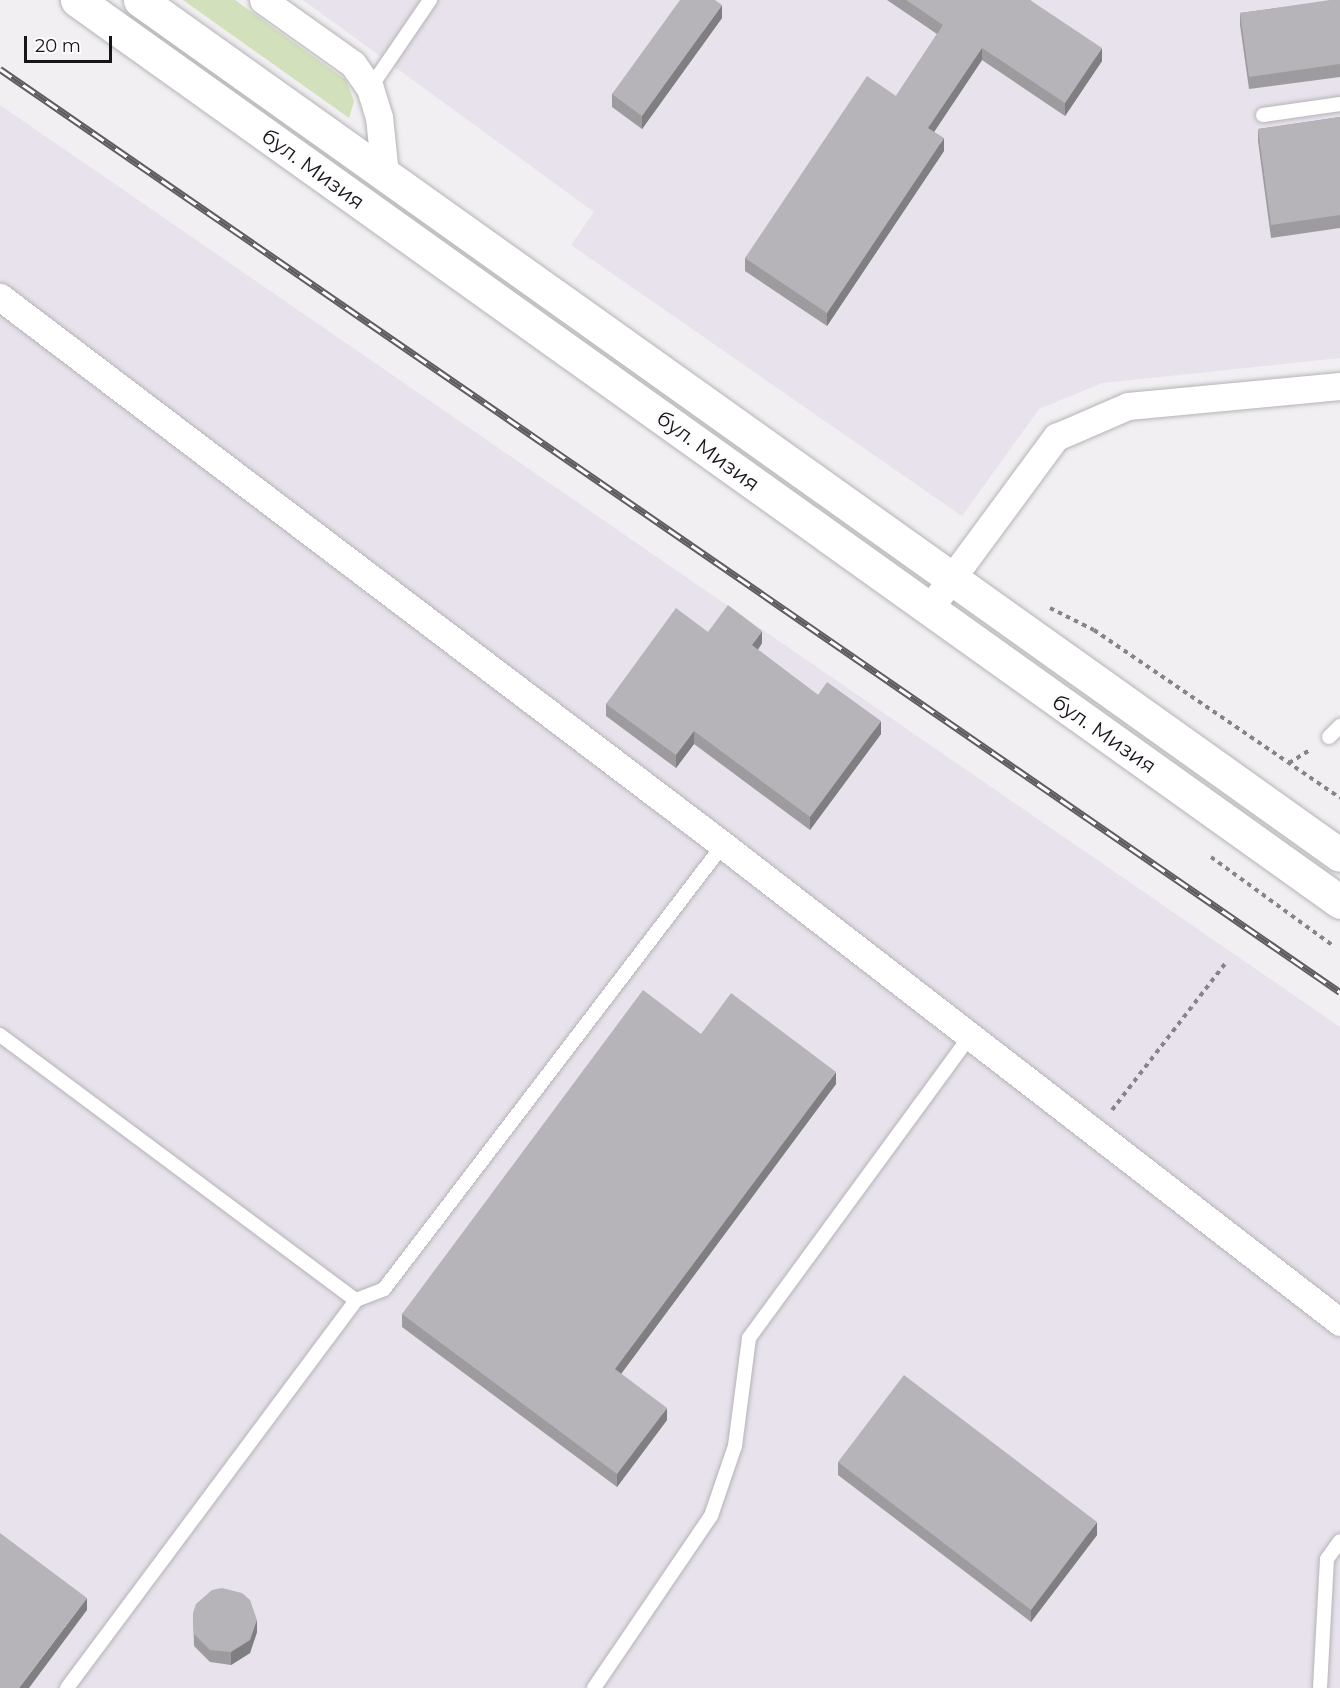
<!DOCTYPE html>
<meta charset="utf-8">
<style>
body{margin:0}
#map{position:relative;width:1340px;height:1688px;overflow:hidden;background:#f1eff2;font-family:Montserrat,sans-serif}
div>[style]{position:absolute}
.built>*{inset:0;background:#e7e2ec}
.green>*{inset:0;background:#d2e0bc}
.path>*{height:4px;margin-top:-2px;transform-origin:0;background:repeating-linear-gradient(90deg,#858486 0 4.5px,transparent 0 9px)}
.roads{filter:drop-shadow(0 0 2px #b5b3b6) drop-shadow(0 0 2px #b5b3b6)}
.lane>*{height:14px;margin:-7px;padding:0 7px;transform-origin:7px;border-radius:7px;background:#fff}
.street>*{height:27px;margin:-13.5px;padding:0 13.5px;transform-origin:13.5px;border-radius:13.5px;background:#fff}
.secondary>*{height:33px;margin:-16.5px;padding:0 16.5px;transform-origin:16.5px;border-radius:16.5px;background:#fff}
.rail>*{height:7px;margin-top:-3.5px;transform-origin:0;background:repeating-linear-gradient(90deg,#fefcff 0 14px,#5d5c5e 0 28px);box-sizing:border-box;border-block:2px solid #5d5c5e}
.wall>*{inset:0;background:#9d9b9e}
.shaded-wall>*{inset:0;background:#7f7e81}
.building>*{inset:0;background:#b6b4b8}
span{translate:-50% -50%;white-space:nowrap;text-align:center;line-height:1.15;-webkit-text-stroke:5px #fefcff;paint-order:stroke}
.street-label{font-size:21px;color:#161617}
.scale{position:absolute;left:24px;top:36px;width:88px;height:27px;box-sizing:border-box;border:3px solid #161617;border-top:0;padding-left:8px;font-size:18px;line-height:21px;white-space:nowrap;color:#161617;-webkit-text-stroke:4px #fefcff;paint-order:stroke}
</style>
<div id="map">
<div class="built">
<i style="clip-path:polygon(303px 0,1340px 0,1340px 358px,1102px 383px,1039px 409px,962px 516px,571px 245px,594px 212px)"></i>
<i style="clip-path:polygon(0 105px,1340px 1027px,1340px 1688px,0 1688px)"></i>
</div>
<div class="green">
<i style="clip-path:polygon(183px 0,235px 0,346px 80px,354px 101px,349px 118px)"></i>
</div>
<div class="path">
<i style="left:1050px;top:608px;width:49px;rotate:26.6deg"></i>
<i style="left:1094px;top:630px;width:298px;rotate:34.3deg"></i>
<i style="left:1289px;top:763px;width:26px;rotate:-32deg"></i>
<i style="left:1211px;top:857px;width:150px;rotate:36deg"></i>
<i style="left:1112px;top:1110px;width:188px;rotate:-52.3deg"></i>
</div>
<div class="roads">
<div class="lane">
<i style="left:370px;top:88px;width:107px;rotate:-55.7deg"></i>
<i style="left:1263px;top:115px;width:78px;rotate:-8.1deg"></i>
<i style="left:1329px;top:737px;width:16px;rotate:-45deg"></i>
<i style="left:0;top:1035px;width:444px;rotate:36.7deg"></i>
<i style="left:356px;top:1300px;width:30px;rotate:-21deg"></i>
<i style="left:384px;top:1289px;width:559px;rotate:-52.64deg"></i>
<i style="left:67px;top:1688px;width:484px;rotate:-53.3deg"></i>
<i style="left:594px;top:1688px;width:208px;rotate:-55.8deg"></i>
<i style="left:711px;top:1516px;width:74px;rotate:-71.1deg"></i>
<i style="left:735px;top:1446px;width:109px;rotate:-82.6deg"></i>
<i style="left:749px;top:1338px;width:374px;rotate:-53.8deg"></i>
<i style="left:1320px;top:1688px;width:129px;rotate:-86.9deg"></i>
<i style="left:1327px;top:1559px;width:22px;rotate:-54deg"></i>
</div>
<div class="street">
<i style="left:263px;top:0;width:110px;rotate:35.4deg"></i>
<i style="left:353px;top:64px;width:29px;rotate:55deg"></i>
<i style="left:370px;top:88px;width:30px;rotate:73deg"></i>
<i style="left:379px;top:117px;width:57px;rotate:84deg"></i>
<i style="left:0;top:297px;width:907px;rotate:37.16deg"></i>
<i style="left:723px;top:845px;width:780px;rotate:37.71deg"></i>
<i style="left:929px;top:609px;width:214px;rotate:-53.6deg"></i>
<i style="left:1056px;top:437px;width:78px;rotate:-23.3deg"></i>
<i style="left:1128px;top:406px;width:213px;rotate:-5.4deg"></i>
</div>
<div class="secondary">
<i style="left:77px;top:0;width:1552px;rotate:35.53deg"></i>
<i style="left:140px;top:0;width:1473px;rotate:35.47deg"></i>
</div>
</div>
<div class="rail">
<i style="left:0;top:69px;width:1627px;rotate:34.56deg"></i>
</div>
<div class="wall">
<i style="clip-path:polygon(887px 0,1030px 0,1102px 61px,1065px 116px,982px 60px,934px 132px,944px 151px,827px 326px,745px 271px,745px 258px,896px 96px,937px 34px)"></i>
<i style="clip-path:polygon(1340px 0,1340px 77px,1249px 89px,1240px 25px,1240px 13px)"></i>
<i style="clip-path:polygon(722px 18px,642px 129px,612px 107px,612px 94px)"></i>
<i style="clip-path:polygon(1340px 117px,1340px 228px,1271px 238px,1258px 141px,1258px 129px)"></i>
<i style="clip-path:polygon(708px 632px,762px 643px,758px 650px,818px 695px,881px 734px,810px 830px,694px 744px,676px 768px,606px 716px,606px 704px)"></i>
<i style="clip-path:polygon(701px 1034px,836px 1084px,621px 1374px,667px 1420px,617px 1487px,402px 1327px,402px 1314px)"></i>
<i style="clip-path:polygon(838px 1462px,1097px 1535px,1031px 1622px,838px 1475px)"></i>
<i style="clip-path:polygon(193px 1613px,257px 1632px,250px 1653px,231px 1665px,210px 1662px,194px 1646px)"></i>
</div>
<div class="shaded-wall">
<i style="clip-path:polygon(722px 5px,722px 18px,642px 129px,642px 116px)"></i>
<i style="clip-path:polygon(982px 48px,982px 60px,928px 141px,928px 128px)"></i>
<i style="clip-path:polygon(1102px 48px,1102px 61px,1065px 116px,1065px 103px)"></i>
<i style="clip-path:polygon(944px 138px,944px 151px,827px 326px,827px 313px)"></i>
<i style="clip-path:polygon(762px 631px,762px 643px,752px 658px,752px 645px)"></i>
<i style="clip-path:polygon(881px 721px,881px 734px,810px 830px,810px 817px)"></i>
<i style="clip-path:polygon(694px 731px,694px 744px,676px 768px,676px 755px)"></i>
<i style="clip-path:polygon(836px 1072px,836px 1084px,615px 1382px,615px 1369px)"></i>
<i style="clip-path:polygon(667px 1408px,667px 1420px,617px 1487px,617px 1474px)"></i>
<i style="clip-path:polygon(1097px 1522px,1097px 1535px,1031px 1622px,1031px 1610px)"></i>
<i style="clip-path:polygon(87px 1598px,87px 1610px,29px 1688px,19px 1688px)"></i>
<i style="clip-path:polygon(257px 1620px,257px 1632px,250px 1653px,231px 1665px,231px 1652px)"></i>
</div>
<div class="building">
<i style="clip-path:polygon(680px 0,715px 0,722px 5px,642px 116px,612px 94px)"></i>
<i style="clip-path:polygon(906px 0,1030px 0,1102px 48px,1065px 103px,982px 48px,928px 128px,944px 138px,827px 313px,745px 258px,867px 76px,896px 96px,943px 25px)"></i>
<i style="clip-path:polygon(1330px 0,1340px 0,1340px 64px,1249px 77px,1240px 13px)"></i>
<i style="clip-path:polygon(1340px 117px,1340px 215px,1271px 225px,1258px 129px)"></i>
<i style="clip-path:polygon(728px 605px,762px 631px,752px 645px,818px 695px,827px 682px,881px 721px,810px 817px,694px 731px,676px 755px,606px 704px,676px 608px,708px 632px)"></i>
<i style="clip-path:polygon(643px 990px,701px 1034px,731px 993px,836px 1072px,615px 1369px,667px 1408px,617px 1474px,402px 1314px)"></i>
<i style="clip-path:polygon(904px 1375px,1097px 1522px,1031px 1610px,838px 1462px)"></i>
<i style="clip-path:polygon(0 1533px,87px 1598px,19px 1688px,0 1688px)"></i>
<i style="clip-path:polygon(222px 1588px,242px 1593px,250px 1600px,257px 1620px,250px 1640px,231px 1652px,210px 1650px,194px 1634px,193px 1613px,196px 1604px,212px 1590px)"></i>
</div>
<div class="street-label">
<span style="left:313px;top:169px;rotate:36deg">бул. Мизия</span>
<span style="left:708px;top:451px;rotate:36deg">бул. Мизия</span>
<span style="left:1104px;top:734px;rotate:35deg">бул. Мизия</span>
</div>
<div class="scale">20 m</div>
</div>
